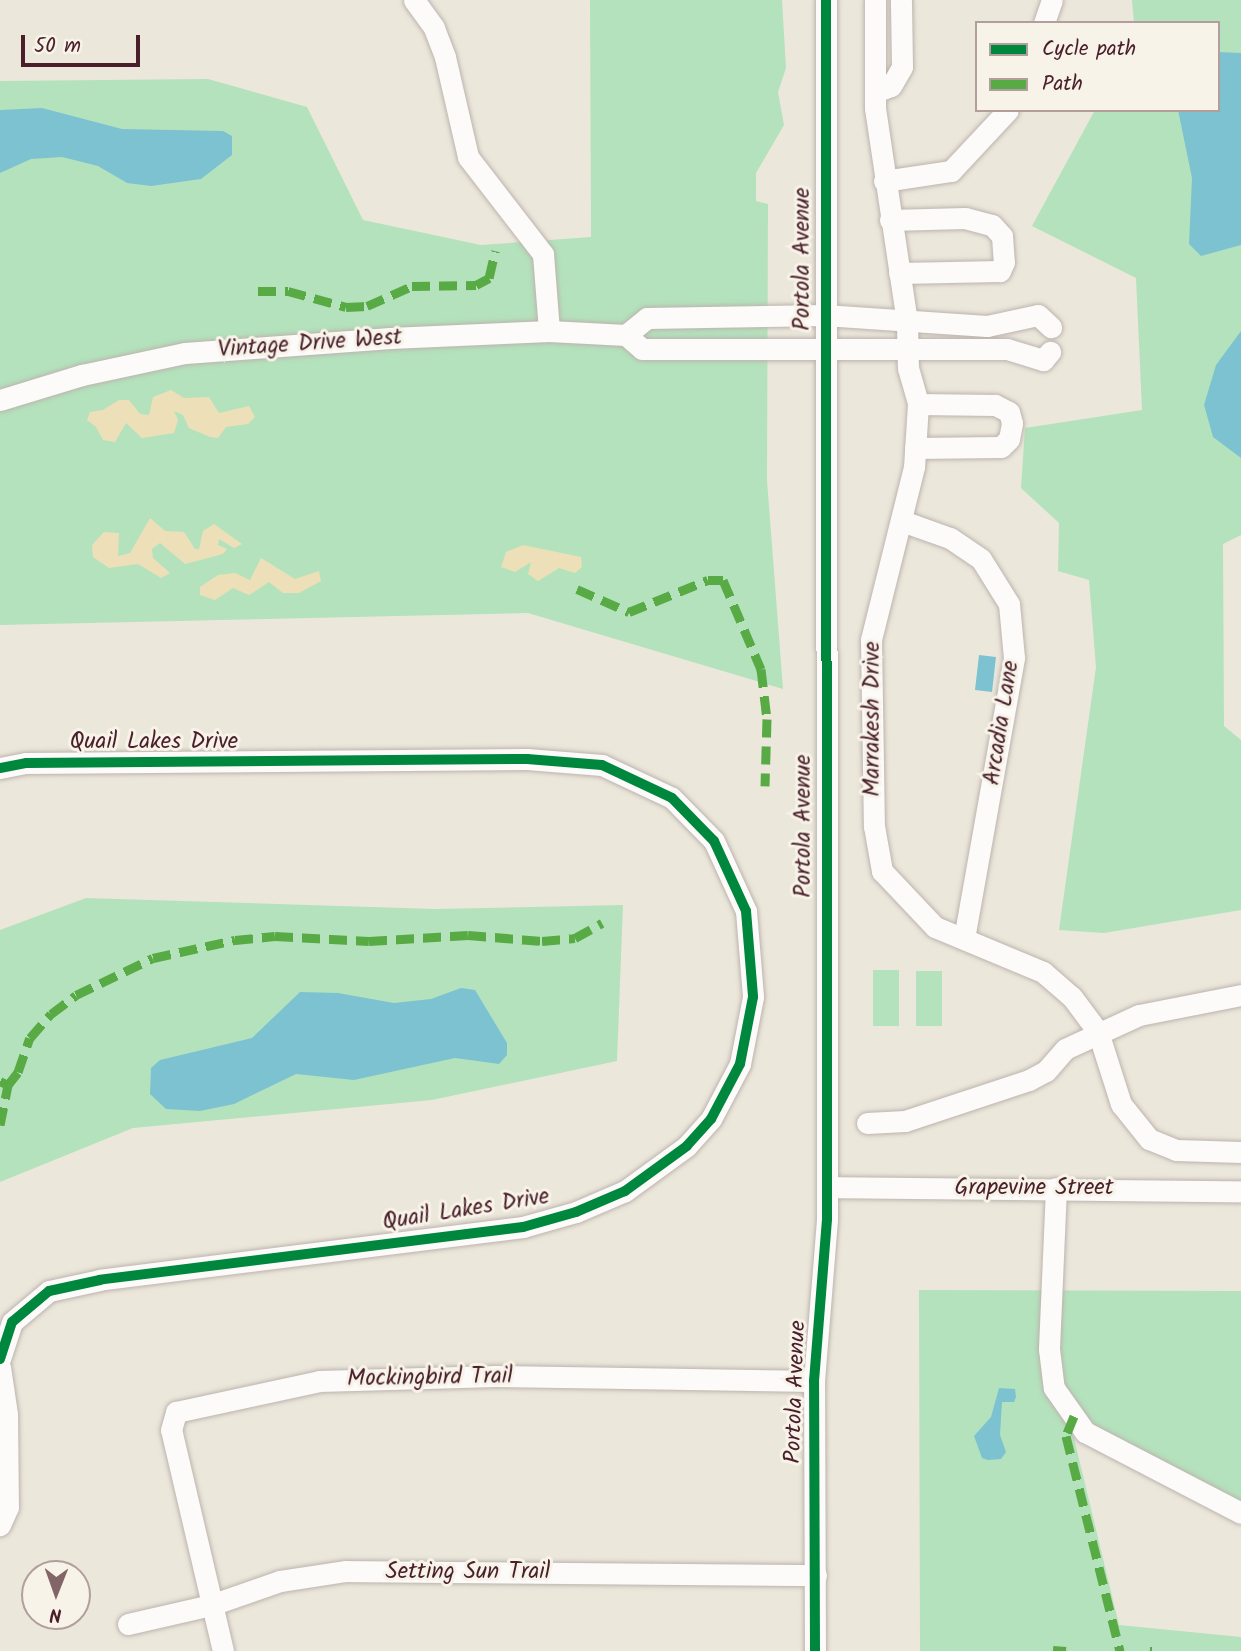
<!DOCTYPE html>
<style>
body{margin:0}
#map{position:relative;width:1241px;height:1651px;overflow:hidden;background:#ece7db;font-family:Kalam,sans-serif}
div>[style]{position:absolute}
.green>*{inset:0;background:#b4e2bc}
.sand>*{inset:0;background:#ede0b9}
.water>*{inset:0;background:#7dc2d1}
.roads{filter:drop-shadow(0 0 2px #bcb4ae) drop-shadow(0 0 2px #bcb4ae)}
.minor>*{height:21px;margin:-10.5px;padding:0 10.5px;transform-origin:10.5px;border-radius:10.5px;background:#fcfbfa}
.quiet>*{height:9px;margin-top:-4.5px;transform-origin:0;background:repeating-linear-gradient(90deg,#57aa44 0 18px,transparent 0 27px)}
.cycleway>*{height:10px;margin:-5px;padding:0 5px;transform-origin:5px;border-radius:5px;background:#00873e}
span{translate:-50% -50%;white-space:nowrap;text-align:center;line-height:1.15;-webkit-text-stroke:6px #f7f3e8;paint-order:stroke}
.street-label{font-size:23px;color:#4a1f2b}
.legend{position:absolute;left:975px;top:21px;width:245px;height:91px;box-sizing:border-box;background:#f7f3e8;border:2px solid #b29e9c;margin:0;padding:9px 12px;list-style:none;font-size:21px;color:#4a1f2b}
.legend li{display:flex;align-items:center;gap:14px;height:35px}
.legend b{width:35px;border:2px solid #b29e9c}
.north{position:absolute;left:21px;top:1560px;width:70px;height:70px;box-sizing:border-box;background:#f7f3e8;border:2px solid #b29e9c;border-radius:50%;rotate:181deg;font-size:19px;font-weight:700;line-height:28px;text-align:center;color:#4a1f2b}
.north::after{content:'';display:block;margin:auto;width:24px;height:32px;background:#836569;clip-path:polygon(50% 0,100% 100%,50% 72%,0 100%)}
.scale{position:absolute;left:21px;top:35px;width:119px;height:32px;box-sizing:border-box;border:4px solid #4a1f2b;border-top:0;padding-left:9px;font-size:21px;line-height:24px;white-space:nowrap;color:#4a1f2b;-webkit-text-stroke:5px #f7f3e8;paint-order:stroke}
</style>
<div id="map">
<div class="green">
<i style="clip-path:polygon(590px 0,782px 0,786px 68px,778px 92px,784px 125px,756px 173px,756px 201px,768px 204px,767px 480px,783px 689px,528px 613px,0 625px,0 81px,208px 79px,307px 107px,363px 220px,481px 245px,591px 237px)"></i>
<i style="clip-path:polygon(1132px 0,1241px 0,1241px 535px,1223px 544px,1224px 726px,1241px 740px,1241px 910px,1104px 933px,1059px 930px,1096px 667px,1089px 580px,1058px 571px,1059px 523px,1021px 488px,1025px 428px,1142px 410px,1136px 278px,1032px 226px,1095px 110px,1218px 110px,1218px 23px,1134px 23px)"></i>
<i style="clip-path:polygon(86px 898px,435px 909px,623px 905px,617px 1061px,432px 1100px,133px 1128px,0 1182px,0 930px)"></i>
<i style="clip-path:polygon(873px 970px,899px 970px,899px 1026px,873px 1026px)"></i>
<i style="clip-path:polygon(916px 971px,942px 971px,942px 1026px,916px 1026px)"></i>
<i style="clip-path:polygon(919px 1290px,1241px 1291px,1241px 1506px,1073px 1434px,1119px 1625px,1241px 1637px,1241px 1651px,920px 1651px)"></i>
</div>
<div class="sand">
<i style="clip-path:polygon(171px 390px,184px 398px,209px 397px,219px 413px,249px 406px,255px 417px,248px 424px,226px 427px,218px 438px,210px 437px,189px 428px,183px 415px,174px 411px,178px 420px,174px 433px,142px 438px,126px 423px,115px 442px,103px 440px,96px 427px,87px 420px,90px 412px,103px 410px,119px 400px,129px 400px,140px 414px,149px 415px,153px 397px)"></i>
<i style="clip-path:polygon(150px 518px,165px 531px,184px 532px,195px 549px,199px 549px,203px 531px,214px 524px,242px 544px,234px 548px,219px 539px,218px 545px,227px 549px,223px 554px,185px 564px,160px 543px,152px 549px,153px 558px,170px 573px,161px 578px,138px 564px,109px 568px,93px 557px,92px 545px,104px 532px,119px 533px,118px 556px,130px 553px)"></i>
<i style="clip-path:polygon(523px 545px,581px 557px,582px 567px,575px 573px,559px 568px,538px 581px,528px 574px,531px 562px,515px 572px,501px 567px,506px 552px)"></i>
<i style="clip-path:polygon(261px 558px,295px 579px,319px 571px,321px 581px,299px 593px,283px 593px,269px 582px,249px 595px,233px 588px,215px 600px,200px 595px,200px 587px,218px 575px,235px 573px,250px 580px)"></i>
</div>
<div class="water">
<i style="clip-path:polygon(1218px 52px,1241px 53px,1241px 245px,1201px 256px,1189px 244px,1192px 178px,1178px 110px,1218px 110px)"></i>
<i style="clip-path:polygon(42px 108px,122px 129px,223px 131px,232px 136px,232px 155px,201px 179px,151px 186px,127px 183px,98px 166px,62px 157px,31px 159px,0 173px,0 110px)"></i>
<i style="clip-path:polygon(1241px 331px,1241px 458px,1213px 437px,1204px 405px,1216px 365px)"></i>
<i style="clip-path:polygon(979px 655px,996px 657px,992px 692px,975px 690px)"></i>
<i style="clip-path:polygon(461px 988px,475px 990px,507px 1043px,507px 1055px,499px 1064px,455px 1058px,354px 1080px,296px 1074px,234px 1104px,200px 1111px,166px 1109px,150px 1094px,151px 1068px,160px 1060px,252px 1038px,300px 992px,338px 993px,394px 1003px,431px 999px)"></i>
<i style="clip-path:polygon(999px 1388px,1015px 1389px,1016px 1397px,1014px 1402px,1002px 1402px,1000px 1435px,1006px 1452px,1001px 1459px,988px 1460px,982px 1458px,974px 1436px,991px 1417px)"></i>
</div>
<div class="roads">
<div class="minor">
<i style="left:414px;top:0;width:34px;rotate:54deg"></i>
<i style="left:434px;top:28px;width:31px;rotate:69deg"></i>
<i style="left:445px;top:57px;width:103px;rotate:77deg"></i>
<i style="left:468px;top:157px;width:123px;rotate:52.3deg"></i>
<i style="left:543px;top:254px;width:77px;rotate:85.5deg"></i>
<i style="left:875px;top:0;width:108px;rotate:90deg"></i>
<i style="left:875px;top:108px;width:216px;rotate:81.5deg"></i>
<i style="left:907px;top:322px;width:46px;rotate:88.8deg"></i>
<i style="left:908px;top:368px;width:37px;rotate:74deg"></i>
<i style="left:918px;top:404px;width:63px;rotate:93.6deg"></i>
<i style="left:914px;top:467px;width:178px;rotate:104deg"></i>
<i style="left:871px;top:640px;width:186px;rotate:89.1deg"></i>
<i style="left:874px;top:826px;width:46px;rotate:79.9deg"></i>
<i style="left:882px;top:871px;width:77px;rotate:46.6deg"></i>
<i style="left:935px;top:927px;width:117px;rotate:22.6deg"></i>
<i style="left:1043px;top:972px;width:38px;rotate:41deg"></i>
<i style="left:1072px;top:997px;width:44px;rotate:53.4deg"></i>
<i style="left:1098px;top:1032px;width:76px;rotate:72.3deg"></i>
<i style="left:1121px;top:1104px;width:45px;rotate:51.3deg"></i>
<i style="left:1149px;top:1139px;width:29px;rotate:22deg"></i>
<i style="left:1176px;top:1150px;width:65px;rotate:1.8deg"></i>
<i style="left:1044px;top:23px;width:24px;rotate:-71deg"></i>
<i style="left:875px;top:92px;width:17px;rotate:-21deg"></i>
<i style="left:891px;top:86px;width:22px;rotate:-60deg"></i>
<i style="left:902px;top:67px;width:67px;rotate:-90.9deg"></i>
<i style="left:884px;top:181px;width:68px;rotate:-8.5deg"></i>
<i style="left:951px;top:171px;width:83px;rotate:-46.9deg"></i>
<i style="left:890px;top:220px;width:75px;rotate:-1.5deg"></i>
<i style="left:965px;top:218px;width:28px;rotate:15deg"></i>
<i style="left:992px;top:225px;width:15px;rotate:48deg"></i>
<i style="left:1002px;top:236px;width:26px;rotate:86deg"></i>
<i style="left:1004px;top:262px;width:10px;rotate:114deg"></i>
<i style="left:1000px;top:271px;width:101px;rotate:178.9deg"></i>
<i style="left:626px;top:335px;width:27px;rotate:-39deg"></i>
<i style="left:647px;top:318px;width:177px;rotate:-1deg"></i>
<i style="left:824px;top:315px;width:163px;rotate:3.9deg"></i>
<i style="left:987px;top:326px;width:52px;rotate:-12.2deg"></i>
<i style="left:1038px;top:315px;width:18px;rotate:43deg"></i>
<i style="left:0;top:400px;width:86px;rotate:-17deg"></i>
<i style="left:82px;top:375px;width:105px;rotate:-12.1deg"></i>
<i style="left:185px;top:353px;width:206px;rotate:-4.2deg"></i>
<i style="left:390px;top:338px;width:159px;rotate:-2.5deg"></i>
<i style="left:549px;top:331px;width:77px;rotate:3deg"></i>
<i style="left:626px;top:335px;width:21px;rotate:41deg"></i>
<i style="left:642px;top:349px;width:365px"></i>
<i style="left:1007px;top:349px;width:38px;rotate:17deg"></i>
<i style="left:1043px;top:360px;width:11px;rotate:-49deg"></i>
<i style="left:915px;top:448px;width:86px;rotate:-0.7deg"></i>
<i style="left:1001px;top:447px;width:11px;rotate:-45deg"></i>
<i style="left:1009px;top:439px;width:16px;rotate:-79deg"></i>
<i style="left:1012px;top:423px;width:11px;rotate:-105deg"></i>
<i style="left:1009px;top:412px;width:16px;rotate:-153deg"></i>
<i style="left:995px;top:405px;width:77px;rotate:-179.3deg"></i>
<i style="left:902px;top:521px;width:51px;rotate:19.5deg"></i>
<i style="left:950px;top:538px;width:37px;rotate:34deg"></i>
<i style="left:981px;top:559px;width:53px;rotate:58.1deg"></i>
<i style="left:1009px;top:604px;width:54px;rotate:84.7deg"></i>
<i style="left:1014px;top:658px;width:285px;rotate:100.1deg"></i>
<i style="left:0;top:768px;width:26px;rotate:-11deg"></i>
<i style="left:26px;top:763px;width:501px;rotate:-0.46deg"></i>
<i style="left:527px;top:759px;width:75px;rotate:4.6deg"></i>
<i style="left:602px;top:765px;width:77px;rotate:25.2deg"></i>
<i style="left:672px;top:798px;width:60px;rotate:45.7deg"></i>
<i style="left:714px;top:841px;width:77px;rotate:65.4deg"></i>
<i style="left:746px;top:911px;width:86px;rotate:85.3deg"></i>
<i style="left:753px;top:997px;width:68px;rotate:101deg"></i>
<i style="left:740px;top:1064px;width:62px;rotate:117.8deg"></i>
<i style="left:711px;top:1119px;width:36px;rotate:132deg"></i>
<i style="left:687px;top:1146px;width:77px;rotate:144deg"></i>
<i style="left:625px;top:1191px;width:53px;rotate:156.8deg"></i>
<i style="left:576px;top:1212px;width:55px;rotate:164.2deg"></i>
<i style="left:523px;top:1227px;width:426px;rotate:172.9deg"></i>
<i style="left:100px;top:1280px;width:52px;rotate:167.8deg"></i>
<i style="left:49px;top:1291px;width:48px;rotate:140deg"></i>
<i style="left:12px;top:1322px;width:39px;rotate:108deg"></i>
<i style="left:867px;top:1123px;width:38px;rotate:-3deg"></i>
<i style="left:905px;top:1121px;width:131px;rotate:-18.3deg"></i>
<i style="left:1029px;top:1080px;width:19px;rotate:-28deg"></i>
<i style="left:1046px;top:1071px;width:29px;rotate:-49deg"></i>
<i style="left:1065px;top:1049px;width:81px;rotate:-24.7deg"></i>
<i style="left:1139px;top:1015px;width:104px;rotate:-11.1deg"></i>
<i style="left:827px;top:1187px;width:414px;rotate:0.6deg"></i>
<i style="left:1056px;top:1188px;width:161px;rotate:92.5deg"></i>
<i style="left:1049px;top:1349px;width:39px;rotate:83deg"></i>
<i style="left:1054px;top:1388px;width:54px;rotate:54.8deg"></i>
<i style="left:1085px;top:1432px;width:176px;rotate:27.4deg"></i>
<i style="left:0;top:1367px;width:48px;rotate:81.5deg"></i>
<i style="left:7px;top:1414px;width:93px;rotate:89.4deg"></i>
<i style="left:8px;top:1507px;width:20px;rotate:114deg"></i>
<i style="left:128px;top:1624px;width:85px;rotate:-12.9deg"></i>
<i style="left:211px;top:1605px;width:73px;rotate:-19.2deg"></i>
<i style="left:280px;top:1581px;width:67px;rotate:-8.6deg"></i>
<i style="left:346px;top:1571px;width:470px;rotate:0.5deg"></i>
<i style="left:223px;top:1651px;width:227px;rotate:-103.2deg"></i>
<i style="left:171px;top:1430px;width:19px;rotate:-74deg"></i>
<i style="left:176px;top:1412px;width:146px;rotate:-12.2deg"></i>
<i style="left:319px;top:1381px;width:177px;rotate:-1.6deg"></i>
<i style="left:496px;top:1376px;width:318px;rotate:0.9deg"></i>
<i style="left:815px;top:1651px;width:270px;rotate:-90.2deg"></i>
<i style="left:814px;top:1381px;width:163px;rotate:-85.4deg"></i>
<i style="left:827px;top:1219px;width:1219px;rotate:-90.05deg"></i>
</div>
</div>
<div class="quiet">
<i style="left:258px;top:291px;width:30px"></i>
<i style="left:288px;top:291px;width:60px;rotate:15.4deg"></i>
<i style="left:346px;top:307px;width:21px;rotate:-3deg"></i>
<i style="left:367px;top:306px;width:49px;rotate:-24deg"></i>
<i style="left:412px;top:286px;width:64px;rotate:-0.9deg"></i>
<i style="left:476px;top:285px;width:15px;rotate:-28deg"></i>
<i style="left:489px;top:278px;width:28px;rotate:-77deg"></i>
<i style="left:577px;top:589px;width:57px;rotate:23.9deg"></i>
<i style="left:629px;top:612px;width:85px;rotate:-22.1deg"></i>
<i style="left:708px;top:580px;width:15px"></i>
<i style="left:723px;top:580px;width:97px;rotate:66.9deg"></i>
<i style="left:761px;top:669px;width:50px;rotate:83.2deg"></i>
<i style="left:767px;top:719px;width:67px;rotate:91.7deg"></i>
<i style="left:0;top:1081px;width:9px;rotate:27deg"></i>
<i style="left:8px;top:1085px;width:16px;rotate:-52deg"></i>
<i style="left:18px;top:1072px;width:36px;rotate:-71deg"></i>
<i style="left:30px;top:1038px;width:32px;rotate:-49deg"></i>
<i style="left:51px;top:1014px;width:31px;rotate:-37deg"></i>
<i style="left:76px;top:995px;width:85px;rotate:-25.7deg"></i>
<i style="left:153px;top:958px;width:84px;rotate:-12.4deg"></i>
<i style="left:235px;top:940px;width:40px;rotate:-5.7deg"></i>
<i style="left:275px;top:936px;width:94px;rotate:3deg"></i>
<i style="left:369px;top:941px;width:99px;rotate:-3.5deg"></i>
<i style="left:468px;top:935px;width:74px;rotate:4.6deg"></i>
<i style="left:542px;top:941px;width:33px;rotate:-5deg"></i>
<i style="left:575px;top:938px;width:31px;rotate:-29deg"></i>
<i style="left:0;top:1125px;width:41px;rotate:-78.7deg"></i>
<i style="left:1074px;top:1416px;width:22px;rotate:112deg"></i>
<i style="left:1066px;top:1436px;width:222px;rotate:75.9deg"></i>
<i style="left:1053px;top:1650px;width:13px;rotate:4deg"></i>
<i style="left:1150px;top:1651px;width:2px"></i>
</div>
<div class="cycleway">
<i style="left:0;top:768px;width:26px;rotate:-11deg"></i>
<i style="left:26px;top:763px;width:501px;rotate:-0.46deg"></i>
<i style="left:527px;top:759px;width:75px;rotate:4.6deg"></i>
<i style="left:602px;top:765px;width:77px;rotate:25.2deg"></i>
<i style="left:672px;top:798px;width:60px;rotate:45.7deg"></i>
<i style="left:714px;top:841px;width:77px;rotate:65.4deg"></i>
<i style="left:746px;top:911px;width:86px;rotate:85.3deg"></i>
<i style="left:753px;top:997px;width:68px;rotate:101deg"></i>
<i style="left:740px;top:1064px;width:62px;rotate:117.8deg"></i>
<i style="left:711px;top:1119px;width:36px;rotate:132deg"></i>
<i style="left:687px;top:1146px;width:77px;rotate:144deg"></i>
<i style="left:625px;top:1191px;width:53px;rotate:156.8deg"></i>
<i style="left:576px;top:1212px;width:55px;rotate:164.2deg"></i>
<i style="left:523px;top:1227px;width:426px;rotate:172.9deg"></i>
<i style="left:100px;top:1280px;width:52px;rotate:167.8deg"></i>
<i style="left:49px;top:1291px;width:48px;rotate:140deg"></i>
<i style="left:12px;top:1322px;width:39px;rotate:108deg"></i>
<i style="left:815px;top:1651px;width:270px;rotate:-90.2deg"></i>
<i style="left:814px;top:1381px;width:163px;rotate:-85.4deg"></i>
<i style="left:827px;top:1219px;width:1219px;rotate:-90.05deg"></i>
</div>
<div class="street-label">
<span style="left:803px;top:259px;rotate:-90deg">Portola Avenue</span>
<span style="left:310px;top:344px;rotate:-4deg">Vintage Drive West</span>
<span style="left:873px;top:719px;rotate:-90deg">Marrakesh Drive</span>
<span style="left:1002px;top:723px;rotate:-81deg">Arcadia Lane</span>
<span style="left:154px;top:742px">Quail Lakes Drive</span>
<span style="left:804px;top:826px;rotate:-90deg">Portola Avenue</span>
<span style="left:1034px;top:1188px">Grapevine Street</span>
<span style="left:466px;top:1210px;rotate:-9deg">Quail Lakes Drive</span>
<span style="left:430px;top:1378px;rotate:-1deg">Mockingbird Trail</span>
<span style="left:796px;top:1392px;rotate:-88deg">Portola Avenue</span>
<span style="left:468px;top:1572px">Setting Sun Trail</span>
</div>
<ul class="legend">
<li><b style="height:9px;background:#00873e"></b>Cycle path</li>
<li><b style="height:9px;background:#57aa44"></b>Path</li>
</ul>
<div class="north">N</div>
<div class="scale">50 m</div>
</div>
